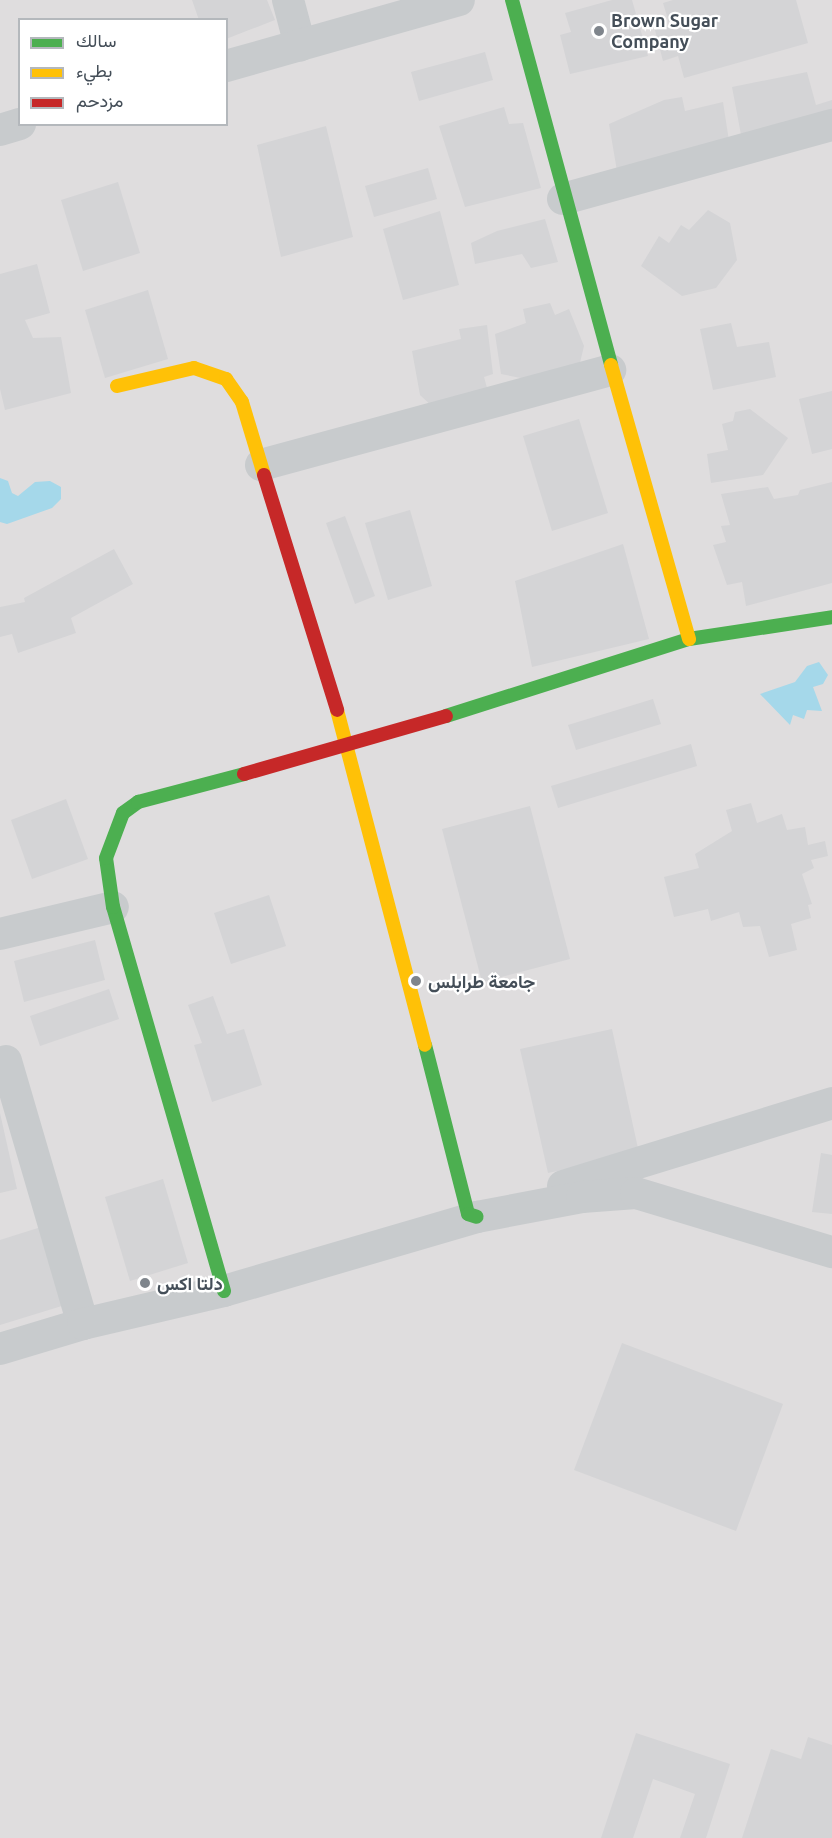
<!DOCTYPE html>
<meta charset="utf-8">
<style>
body{margin:0}
#map{position:relative;width:832px;height:1838px;overflow:hidden;background:#edecec;font-family:Ubuntu,Vazirmatn,sans-serif}
div>[style]{position:absolute}
.education>*{inset:0;background:#dfddde}
.water>*{inset:0;background:#a5d8ea}
.building>*{inset:0;background:#d4d4d6}
.street>*{height:32px;margin:-16px;padding:0 16px;transform-origin:16px;border-radius:16px;background:#c8cbcd}
.fast>*{height:14px;margin:-7px;padding:0 7px;transform-origin:7px;border-radius:7px;background:#4caf50}
.slow>*{height:14px;margin:-7px;padding:0 7px;transform-origin:7px;border-radius:7px;background:#ffc107}
.jam>*{height:14px;margin:-7px;padding:0 7px;transform-origin:7px;border-radius:7px;background:#c62828}
.dots>*{width:16px;height:16px;translate:-50% -50%;box-sizing:border-box;border:3px solid #fff;border-radius:50%}
span{translate:-50% -50%;white-space:nowrap;text-align:center;line-height:1.15;-webkit-text-stroke:4.5px #fff;paint-order:stroke}
.poi-label{font-size:18px;color:#444e58;font-weight:700}
.left{translate:0 -50%;text-align:left}
.legend{position:absolute;left:18px;top:18px;width:210px;height:108px;box-sizing:border-box;background:#fff;border:2px solid #b4b8bc;margin:0;padding:8px 10px;list-style:none;font-size:18px;color:#444e58}
.legend li{display:flex;align-items:center;gap:12px;height:30px}
.legend b{width:30px;border:2px solid #b4b8bc}
</style>
<div id="map">
<div class="education">
<i style="clip-path:polygon(evenodd,0 0,832px 0,832px 1838px,0 1838px,0 0,20px 20px,226px 20px,226px 124px,20px 124px,20px 20px)"></i>
</div>
<div class="water">
<i style="clip-path:polygon(0 478px,8px 481px,12px 493px,18px 496px,35px 482px,50px 481px,61px 487px,61px 499px,52px 508px,7px 524px,0 522px)"></i>
<i style="clip-path:polygon(819px 662px,828px 675px,823px 684px,813px 687px,822px 711px,807px 710px,804px 719px,793px 715px,790px 725px,760px 694px,795px 682px,807px 666px)"></i>
</div>
<div class="building">
<i style="clip-path:polygon(192px 0,267px 0,275px 20px,226px 39px,226px 20px,199px 20px)"></i>
<i style="clip-path:polygon(612px 0,632px 0,648px 56px,570px 74px,560px 35px,571px 32px,565px 13px)"></i>
<i style="clip-path:polygon(673px 0,796px 0,808px 43px,684px 78px,678px 56px,663px 61px,655px 30px,670px 26px,663px 3px)"></i>
<i style="clip-path:polygon(485px 52px,493px 80px,419px 101px,411px 72px)"></i>
<i style="clip-path:polygon(807px 72px,816px 105px,832px 100px,832px 118px,742px 140px,732px 87px)"></i>
<i style="clip-path:polygon(682px 97px,685px 111px,723px 102px,729px 141px,617px 171px,609px 124px,664px 100px)"></i>
<i style="clip-path:polygon(504px 107px,509px 124px,523px 123px,541px 188px,465px 207px,439px 126px)"></i>
<i style="clip-path:polygon(326px 126px,353px 237px,281px 257px,257px 145px)"></i>
<i style="clip-path:polygon(428px 168px,437px 199px,374px 217px,365px 186px)"></i>
<i style="clip-path:polygon(118px 182px,140px 253px,83px 271px,61px 200px)"></i>
<i style="clip-path:polygon(708px 210px,730px 223px,737px 260px,716px 288px,682px 296px,641px 266px,659px 236px,669px 243px,681px 225px,689px 230px)"></i>
<i style="clip-path:polygon(440px 211px,459px 285px,403px 300px,383px 229px)"></i>
<i style="clip-path:polygon(545px 219px,558px 262px,531px 268px,522px 254px,475px 264px,471px 243px,497px 231px)"></i>
<i style="clip-path:polygon(37px 264px,50px 313px,25px 320px,33px 338px,61px 337px,71px 393px,5px 410px,0 389px,0 274px)"></i>
<i style="clip-path:polygon(148px 290px,168px 359px,105px 378px,85px 310px)"></i>
<i style="clip-path:polygon(550px 303px,555px 315px,569px 309px,584px 346px,579px 367px,536px 381px,501px 374px,495px 334px,526px 323px,523px 309px)"></i>
<i style="clip-path:polygon(731px 323px,737px 347px,769px 342px,776px 377px,713px 390px,700px 329px)"></i>
<i style="clip-path:polygon(487px 325px,493px 374px,484px 377px,489px 395px,434px 408px,420px 395px,412px 351px,461px 339px,459px 329px)"></i>
<i style="clip-path:polygon(832px 391px,832px 449px,812px 454px,799px 399px)"></i>
<i style="clip-path:polygon(750px 409px,788px 438px,763px 475px,711px 483px,707px 454px,728px 450px,722px 424px,733px 421px,735px 412px)"></i>
<i style="clip-path:polygon(579px 419px,608px 513px,552px 531px,523px 436px)"></i>
<i style="clip-path:polygon(832px 482px,832px 583px,746px 606px,742px 582px,727px 585px,713px 545px,726px 542px,721px 526px,730px 525px,721px 494px,768px 487px,774px 499px,798px 495px,800px 490px)"></i>
<i style="clip-path:polygon(410px 510px,432px 586px,388px 600px,365px 523px)"></i>
<i style="clip-path:polygon(345px 516px,375px 596px,355px 604px,326px 523px)"></i>
<i style="clip-path:polygon(623px 544px,649px 639px,532px 667px,515px 581px)"></i>
<i style="clip-path:polygon(114px 549px,133px 584px,71px 618px,76px 633px,18px 653px,12px 634px,0 637px,0 607px,25px 602px,24px 598px)"></i>
<i style="clip-path:polygon(653px 699px,661px 724px,576px 750px,568px 725px)"></i>
<i style="clip-path:polygon(691px 744px,697px 766px,558px 808px,551px 786px)"></i>
<i style="clip-path:polygon(66px 799px,88px 859px,32px 879px,11px 820px)"></i>
<i style="clip-path:polygon(751px 803px,757px 823px,782px 814px,787px 830px,805px 827px,808px 845px,825px 841px,828px 856px,811px 860px,814px 868px,802px 874px,812px 904px,808px 905px,811px 918px,791px 924px,797px 950px,769px 957px,760px 926px,743px 927px,739px 912px,711px 921px,708px 909px,674px 917px,664px 877px,699px 868px,695px 854px,732px 831px,726px 810px)"></i>
<i style="clip-path:polygon(530px 806px,570px 959px,482px 982px,442px 829px)"></i>
<i style="clip-path:polygon(269px 895px,286px 946px,231px 964px,214px 913px)"></i>
<i style="clip-path:polygon(95px 940px,105px 980px,24px 1002px,14px 961px)"></i>
<i style="clip-path:polygon(109px 989px,119px 1019px,40px 1046px,30px 1016px)"></i>
<i style="clip-path:polygon(213px 996px,227px 1034px,244px 1029px,262px 1085px,212px 1102px,194px 1045px,202px 1043px,188px 1005px)"></i>
<i style="clip-path:polygon(612px 1029px,639px 1153px,548px 1173px,520px 1049px)"></i>
<i style="clip-path:polygon(0 1113px,17px 1189px,0 1193px)"></i>
<i style="clip-path:polygon(821px 1153px,832px 1155px,832px 1214px,812px 1212px)"></i>
<i style="clip-path:polygon(163px 1179px,188px 1263px,130px 1281px,105px 1197px)"></i>
<i style="clip-path:polygon(41px 1227px,65px 1305px,0 1325px,0 1240px)"></i>
<i style="clip-path:polygon(622px 1343px,783px 1404px,736px 1531px,574px 1470px)"></i>
<i style="clip-path:polygon(636px 1733px,730px 1764px,706px 1838px,680px 1838px,695px 1794px,653px 1779px,633px 1838px,601px 1838px)"></i>
<i style="clip-path:polygon(808px 1737px,832px 1745px,832px 1838px,742px 1838px,771px 1749px,801px 1759px)"></i>
</div>
<div class="street">
<i style="left:288px;top:0;width:47px;rotate:75.1deg"></i>
<i style="left:226px;top:66px;width:242px;rotate:-15.8deg"></i>
<i style="left:0;top:130px;width:21px;rotate:-17deg"></i>
<i style="left:563px;top:199px;width:279px;rotate:-15.4deg"></i>
<i style="left:261px;top:465px;width:362px;rotate:-15.2deg"></i>
<i style="left:0;top:934px;width:116px;rotate:-13.4deg"></i>
<i style="left:6px;top:1061px;width:274px;rotate:73.7deg"></i>
<i style="left:563px;top:1186px;width:282px;rotate:-17.1deg"></i>
<i style="left:0;top:1349px;width:87px;rotate:-16.8deg"></i>
<i style="left:83px;top:1324px;width:145px;rotate:-13.2deg"></i>
<i style="left:224px;top:1291px;width:264px;rotate:-16.3deg"></i>
<i style="left:477px;top:1217px;width:107px;rotate:-10.8deg"></i>
<i style="left:582px;top:1197px;width:54px;rotate:-4.2deg"></i>
<i style="left:636px;top:1193px;width:205px;rotate:16.8deg"></i>
</div>
<div class="fast">
<i style="left:512px;top:0;width:378px;rotate:74.8deg"></i>
<i style="left:446px;top:716px;width:255px;rotate:-17.6deg"></i>
<i style="left:689px;top:639px;width:145px;rotate:-8.7deg"></i>
<i style="left:425px;top:1045px;width:174px;rotate:75.7deg"></i>
<i style="left:468px;top:1214px;width:9px;rotate:18deg"></i>
<i style="left:224px;top:1291px;width:400px;rotate:-106.1deg"></i>
<i style="left:113px;top:907px;width:49px;rotate:-98.1deg"></i>
<i style="left:106px;top:858px;width:48px;rotate:-69.3deg"></i>
<i style="left:123px;top:813px;width:19px;rotate:-36deg"></i>
<i style="left:138px;top:802px;width:110px;rotate:-14.8deg"></i>
</div>
<div class="slow">
<i style="left:611px;top:365px;width:285px;rotate:74.1deg"></i>
<i style="left:117px;top:386px;width:79px;rotate:-13.2deg"></i>
<i style="left:194px;top:368px;width:34px;rotate:19deg"></i>
<i style="left:226px;top:379px;width:28px;rotate:55deg"></i>
<i style="left:242px;top:402px;width:76px;rotate:73.2deg"></i>
<i style="left:337px;top:710px;width:346px;rotate:75.3deg"></i>
</div>
<div class="jam">
<i style="left:264px;top:475px;width:246px;rotate:72.7deg"></i>
<i style="left:244px;top:774px;width:210px;rotate:-16deg"></i>
</div>
<div class="dots">
<i style="left:599px;top:31px;background:#7f858c"></i>
<i style="left:416px;top:981px;background:#7f858c"></i>
<i style="left:145px;top:1283px;background:#7f858c"></i>
</div>
<div class="poi-label">
<span class="left" style="left:611px;top:31px">Brown Sugar<br>Company</span>
<span class="left" style="left:428px;top:981px">جامعة طرابلس</span>
<span class="left" style="left:157px;top:1283px">دلتا اكس</span>
</div>
<ul class="legend">
<li><b style="height:8px;background:#4caf50"></b>سالك</li>
<li><b style="height:8px;background:#ffc107"></b>بطيء</li>
<li><b style="height:8px;background:#c62828"></b>مزدحم</li>
</ul>
</div>
